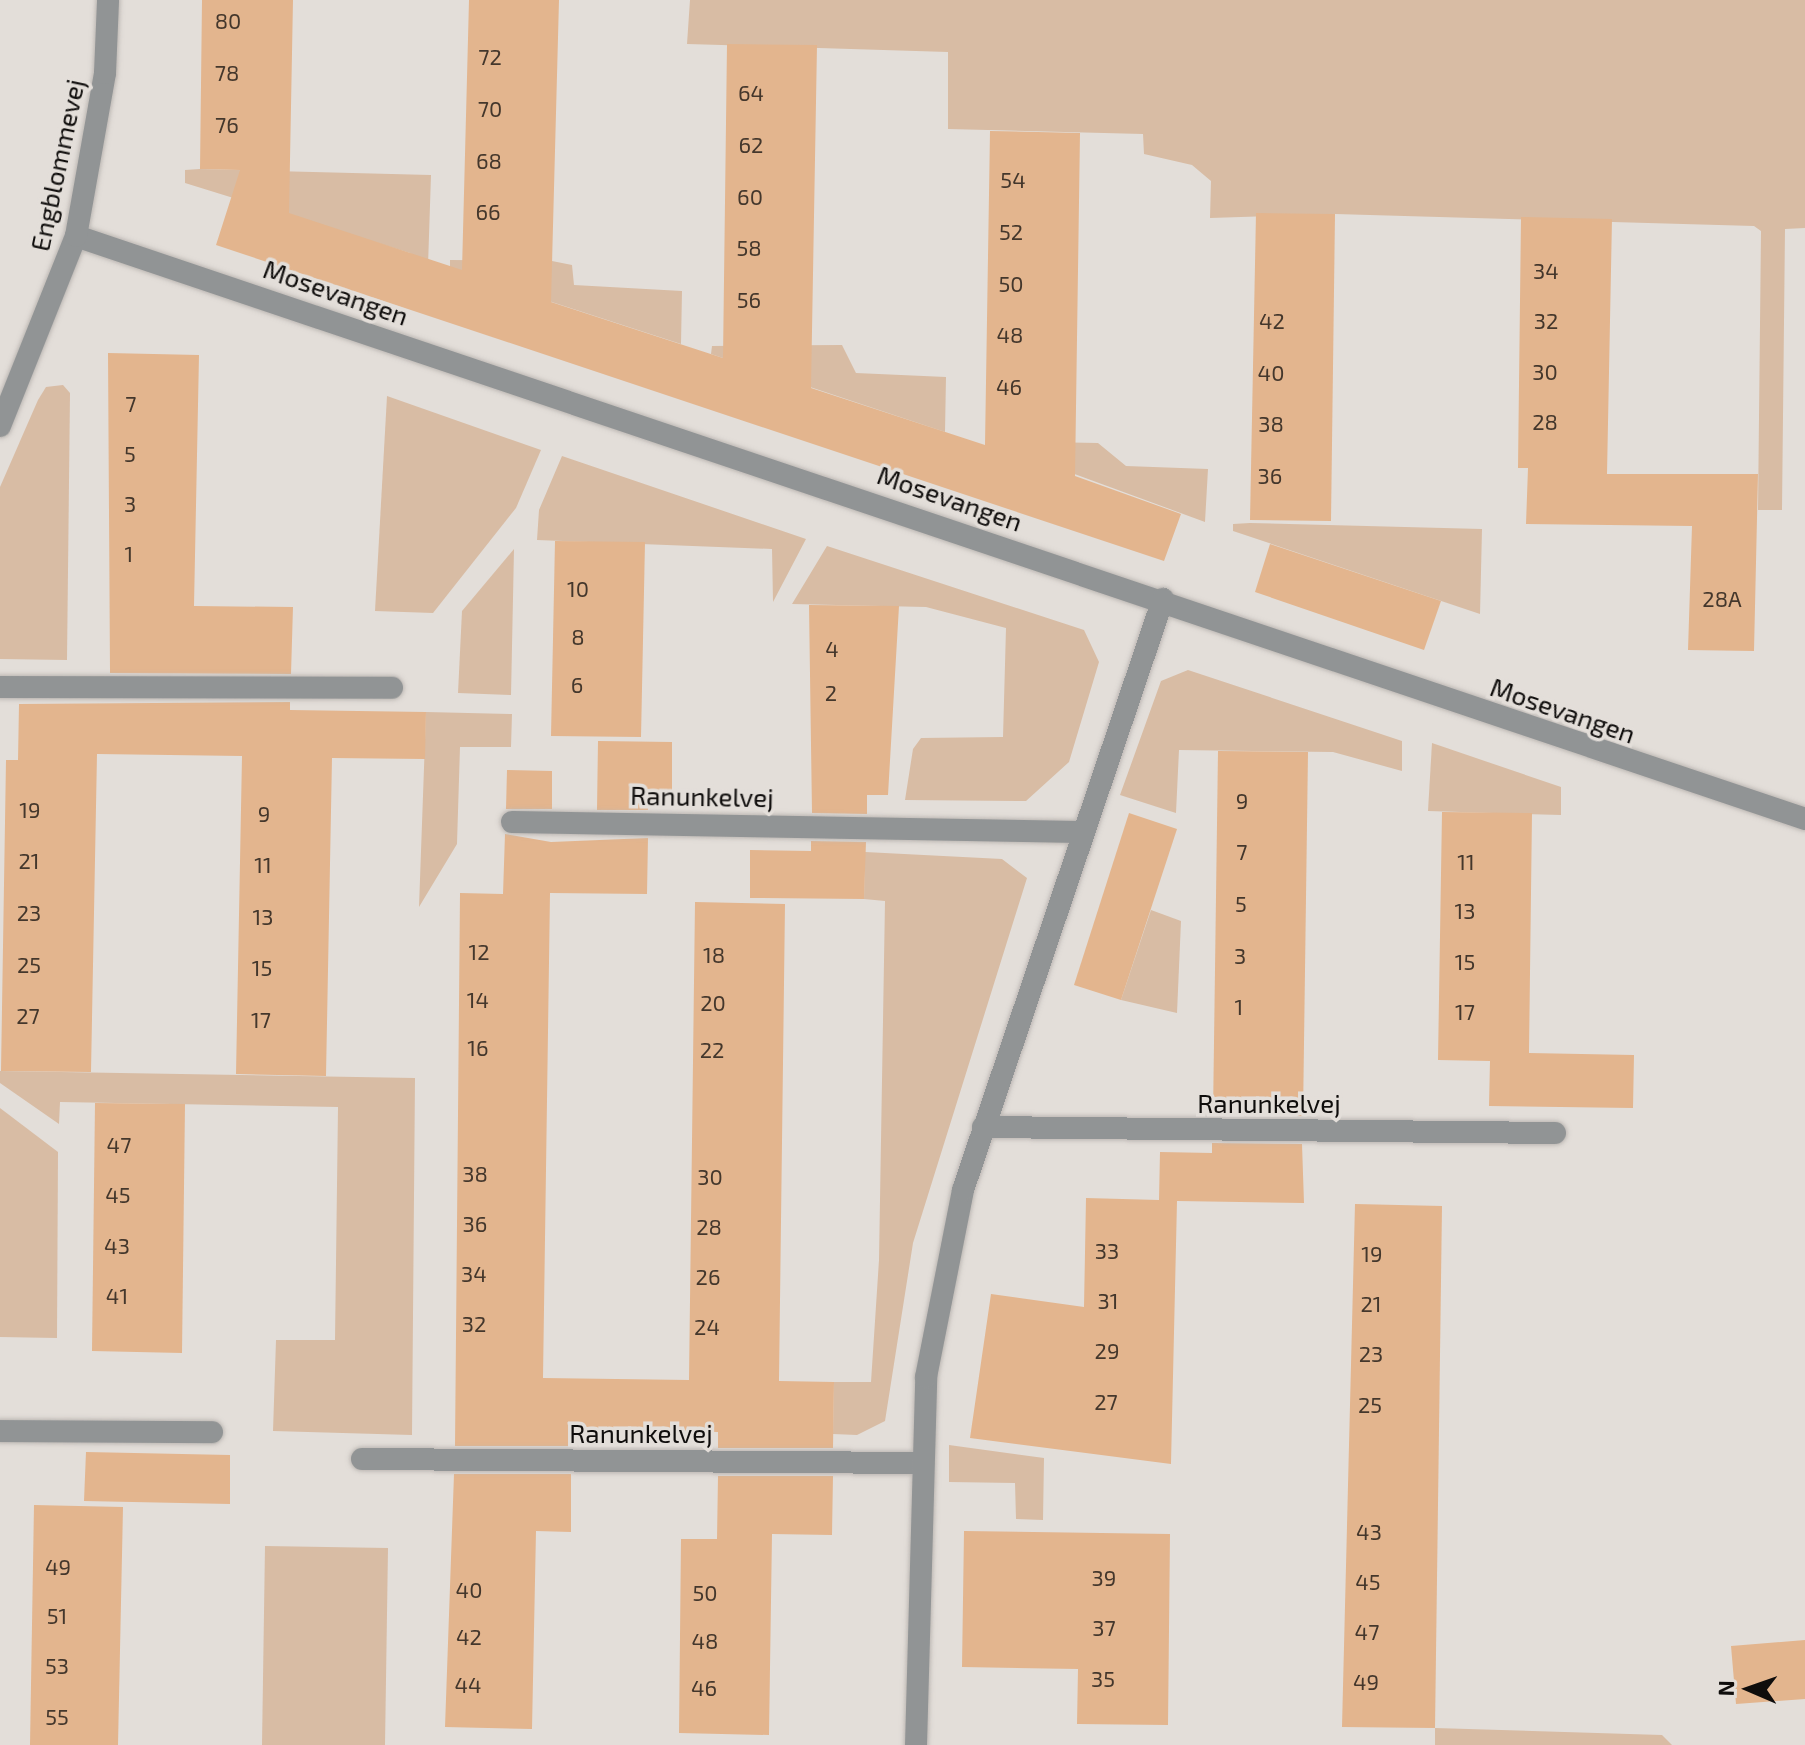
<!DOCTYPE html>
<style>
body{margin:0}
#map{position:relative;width:1805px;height:1745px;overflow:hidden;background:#e3ded9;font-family:"Exo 2",sans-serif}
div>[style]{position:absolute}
.green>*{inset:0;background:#d8bca4}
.building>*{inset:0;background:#e3b58e}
.roads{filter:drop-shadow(0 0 2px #bdb8b4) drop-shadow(0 0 2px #bdb8b4)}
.minor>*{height:22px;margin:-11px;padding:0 11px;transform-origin:11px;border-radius:11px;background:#919495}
span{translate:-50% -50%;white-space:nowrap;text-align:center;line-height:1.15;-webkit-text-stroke:7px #e3ded9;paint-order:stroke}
.number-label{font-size:22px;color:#44372c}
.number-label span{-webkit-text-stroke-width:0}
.street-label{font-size:26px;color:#0f0d0c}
.north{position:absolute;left:1709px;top:1649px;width:80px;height:80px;-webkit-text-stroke:6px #e3ded9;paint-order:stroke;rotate:272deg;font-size:22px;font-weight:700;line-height:32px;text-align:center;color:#0f0d0c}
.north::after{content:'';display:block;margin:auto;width:28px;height:36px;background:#0f0d0c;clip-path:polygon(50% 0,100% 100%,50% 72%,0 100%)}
</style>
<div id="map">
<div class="green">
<i style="clip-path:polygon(690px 0,1805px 0,1805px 228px,1785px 229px,1782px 510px,1758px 510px,1761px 231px,1754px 226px,1335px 214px,1210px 218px,1211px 181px,1192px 165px,1144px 154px,1143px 134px,948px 129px,948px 52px,687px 44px)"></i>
<i style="clip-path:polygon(200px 169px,431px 175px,428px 266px,410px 253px,185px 183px,185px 170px)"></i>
<i style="clip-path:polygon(450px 260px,552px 261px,572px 265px,574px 285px,682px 291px,681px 344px,450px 269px)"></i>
<i style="clip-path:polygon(842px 345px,856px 373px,946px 377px,945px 432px,711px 354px,712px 346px)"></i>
<i style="clip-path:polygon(63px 385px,70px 393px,67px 660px,0 659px,0 487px,38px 400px,46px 387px)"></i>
<i style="clip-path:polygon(387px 396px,541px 450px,516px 508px,433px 613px,375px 611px)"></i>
<i style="clip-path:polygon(985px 441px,1098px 443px,1126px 466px,1208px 469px,1205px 522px)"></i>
<i style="clip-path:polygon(562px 456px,806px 539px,773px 602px,772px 549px,537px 540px,539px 510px)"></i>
<i style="clip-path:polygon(1250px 523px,1482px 529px,1480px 614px,1233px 531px,1233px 524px)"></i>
<i style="clip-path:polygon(827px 546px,1084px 630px,1099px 662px,1069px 762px,1026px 801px,905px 800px,913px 749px,921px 738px,1003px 737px,1006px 628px,926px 607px,792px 604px)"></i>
<i style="clip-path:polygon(514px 549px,511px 695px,458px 693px,462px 611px)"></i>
<i style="clip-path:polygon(1188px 670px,1402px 741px,1402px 771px,1333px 752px,1179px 750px,1176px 813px,1120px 795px,1161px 681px)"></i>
<i style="clip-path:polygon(426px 712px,512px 714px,511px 747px,460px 747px,457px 844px,419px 907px)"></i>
<i style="clip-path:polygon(1432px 743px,1561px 787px,1561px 815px,1428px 811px)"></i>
<i style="clip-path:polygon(865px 852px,1002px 859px,1027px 878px,913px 1243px,885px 1421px,857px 1435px,833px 1434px,834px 1382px,871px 1382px,879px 1260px,885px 901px,864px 899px)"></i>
<i style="clip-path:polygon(1151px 910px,1181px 921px,1177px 1013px,1121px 1000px)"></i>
<i style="clip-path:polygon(0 1071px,415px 1078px,412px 1435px,273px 1431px,276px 1340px,335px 1340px,338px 1107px,60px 1102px,59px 1124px,0 1083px)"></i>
<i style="clip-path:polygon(0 1108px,58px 1152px,57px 1338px,0 1337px)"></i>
<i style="clip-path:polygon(949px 1445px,1044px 1458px,1043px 1520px,1016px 1519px,1015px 1483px,949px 1482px)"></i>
<i style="clip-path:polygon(265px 1546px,388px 1548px,385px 1745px,262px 1745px)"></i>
<i style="clip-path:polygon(1435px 1728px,1662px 1735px,1672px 1745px,1435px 1745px)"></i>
</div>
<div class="building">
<i style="clip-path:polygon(202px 0,293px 0,289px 213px,462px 270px,469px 0,559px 0,551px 302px,723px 358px,727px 44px,817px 45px,811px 388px,985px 445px,990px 131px,1080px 133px,1075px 476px,1181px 514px,1164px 561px,216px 245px,240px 170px,200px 169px)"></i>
<i style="clip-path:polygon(1256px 213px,1335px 214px,1331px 521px,1250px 520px)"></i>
<i style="clip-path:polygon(1521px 217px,1612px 219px,1607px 474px,1758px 474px,1754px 651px,1688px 650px,1692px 526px,1526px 524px,1528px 468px,1518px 468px)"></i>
<i style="clip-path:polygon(108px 353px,199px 355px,194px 606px,293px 607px,291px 674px,110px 673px)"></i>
<i style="clip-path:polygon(555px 541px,645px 542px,641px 737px,551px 736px)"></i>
<i style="clip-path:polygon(1270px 544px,1441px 601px,1424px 650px,1255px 592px)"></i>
<i style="clip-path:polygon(809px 605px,899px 606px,888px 795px,867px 795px,867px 814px,812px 813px)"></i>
<i style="clip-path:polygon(290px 702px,290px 710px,426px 712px,425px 759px,332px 758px,326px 1076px,236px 1074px,242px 756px,97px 754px,91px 1072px,1px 1071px,6px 760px,18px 760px,19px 704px)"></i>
<i style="clip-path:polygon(598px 741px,672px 742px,672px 792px,649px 792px,648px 810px,597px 810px)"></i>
<i style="clip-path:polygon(1218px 751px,1308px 752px,1303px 1116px,1213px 1115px)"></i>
<i style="clip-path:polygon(507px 770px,552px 771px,552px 809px,506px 809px)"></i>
<i style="clip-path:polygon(1442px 812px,1532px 813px,1529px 1053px,1634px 1055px,1633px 1108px,1489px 1106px,1490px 1061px,1438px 1060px)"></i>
<i style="clip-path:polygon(1129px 813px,1177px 829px,1121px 1000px,1074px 985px)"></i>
<i style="clip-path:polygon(505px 834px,551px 842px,648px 838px,647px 894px,550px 893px,543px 1378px,689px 1380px,695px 902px,785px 904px,779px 1381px,834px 1382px,833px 1448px,718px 1448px,718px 1432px,600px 1430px,572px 1430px,572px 1446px,455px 1446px,460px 893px,503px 894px)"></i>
<i style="clip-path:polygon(811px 841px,866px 842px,864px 899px,750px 898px,750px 850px,811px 851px)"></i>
<i style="clip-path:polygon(95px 1103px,185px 1104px,182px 1353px,92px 1351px)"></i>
<i style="clip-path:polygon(1212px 1143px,1302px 1144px,1304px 1203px,1177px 1201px,1171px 1464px,970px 1438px,991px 1294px,1084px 1307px,1086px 1198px,1159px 1200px,1160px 1152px,1212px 1153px)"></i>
<i style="clip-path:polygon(1355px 1204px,1442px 1206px,1435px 1728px,1342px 1727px)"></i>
<i style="clip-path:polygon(86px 1452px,230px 1455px,230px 1504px,84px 1501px)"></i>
<i style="clip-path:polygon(454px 1474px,571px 1474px,571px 1532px,536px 1531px,532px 1729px,445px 1727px)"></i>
<i style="clip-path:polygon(718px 1476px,833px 1476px,832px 1535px,772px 1534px,769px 1735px,679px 1733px,681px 1539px,717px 1539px)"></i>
<i style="clip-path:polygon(34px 1505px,123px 1507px,118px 1745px,30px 1745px)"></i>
<i style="clip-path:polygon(964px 1531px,1170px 1534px,1168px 1725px,1077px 1724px,1078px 1669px,962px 1667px)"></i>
<i style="clip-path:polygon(1805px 1640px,1805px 1699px,1736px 1704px,1731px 1646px)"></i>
</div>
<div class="roads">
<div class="minor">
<i style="left:76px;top:236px;width:1825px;rotate:18.63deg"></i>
<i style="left:0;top:426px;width:205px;rotate:-68.2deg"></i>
<i style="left:76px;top:236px;width:166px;rotate:-79.9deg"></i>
<i style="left:105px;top:73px;width:73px;rotate:-87.6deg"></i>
<i style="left:0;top:687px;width:392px;rotate:0.1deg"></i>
<i style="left:512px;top:822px;width:570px;rotate:1.01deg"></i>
<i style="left:983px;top:1127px;width:572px;rotate:0.6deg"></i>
<i style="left:0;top:1431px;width:212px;rotate:0.3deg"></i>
<i style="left:362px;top:1459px;width:558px;rotate:0.41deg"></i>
<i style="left:916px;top:1745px;width:368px;rotate:-88.4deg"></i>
<i style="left:926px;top:1377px;width:191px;rotate:-78.8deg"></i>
<i style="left:963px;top:1190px;width:624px;rotate:-71.3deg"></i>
</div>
</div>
<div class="number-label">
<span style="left:228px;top:21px">80</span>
<span style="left:490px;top:57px">72</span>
<span style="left:227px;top:73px">78</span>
<span style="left:751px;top:93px">64</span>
<span style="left:490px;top:109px">70</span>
<span style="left:227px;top:125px">76</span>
<span style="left:751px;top:145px">62</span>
<span style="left:489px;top:161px">68</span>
<span style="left:1013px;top:180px">54</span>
<span style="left:750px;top:197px">60</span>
<span style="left:488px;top:212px">66</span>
<span style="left:1011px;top:232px">52</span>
<span style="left:749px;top:248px">58</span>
<span style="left:1546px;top:271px">34</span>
<span style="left:1011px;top:284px">50</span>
<span style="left:749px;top:300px">56</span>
<span style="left:1272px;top:321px">42</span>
<span style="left:1546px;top:321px">32</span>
<span style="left:1010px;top:335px">48</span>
<span style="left:1545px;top:372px">30</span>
<span style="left:1271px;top:373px">40</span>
<span style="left:1009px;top:387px">46</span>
<span style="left:131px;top:404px">7</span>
<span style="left:1545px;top:422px">28</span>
<span style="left:1271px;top:424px">38</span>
<span style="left:130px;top:454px">5</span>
<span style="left:1270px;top:476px">36</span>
<span style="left:130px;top:504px">3</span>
<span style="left:129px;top:554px">1</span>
<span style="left:578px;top:589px">10</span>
<span style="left:1722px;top:599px">28A</span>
<span style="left:578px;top:637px">8</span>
<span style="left:832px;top:649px">4</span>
<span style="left:577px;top:685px">6</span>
<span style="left:831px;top:693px">2</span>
<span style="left:1242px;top:801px">9</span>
<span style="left:30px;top:810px">19</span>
<span style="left:264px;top:814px">9</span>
<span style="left:1242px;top:852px">7</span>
<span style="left:29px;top:861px">21</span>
<span style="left:1466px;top:862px">11</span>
<span style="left:263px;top:865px">11</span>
<span style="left:1241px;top:904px">5</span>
<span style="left:1465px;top:911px">13</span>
<span style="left:29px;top:913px">23</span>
<span style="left:263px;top:917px">13</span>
<span style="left:479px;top:952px">12</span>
<span style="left:714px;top:955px">18</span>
<span style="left:1240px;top:956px">3</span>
<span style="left:1465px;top:962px">15</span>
<span style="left:29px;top:965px">25</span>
<span style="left:262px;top:968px">15</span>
<span style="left:478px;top:1000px">14</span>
<span style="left:713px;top:1003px">20</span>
<span style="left:1239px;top:1007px">1</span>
<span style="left:1465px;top:1012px">17</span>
<span style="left:28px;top:1016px">27</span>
<span style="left:261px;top:1020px">17</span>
<span style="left:478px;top:1048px">16</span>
<span style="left:712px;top:1050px">22</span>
<span style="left:119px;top:1145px">47</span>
<span style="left:475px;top:1174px">38</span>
<span style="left:710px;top:1177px">30</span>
<span style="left:118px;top:1195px">45</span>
<span style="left:475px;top:1224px">36</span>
<span style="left:709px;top:1227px">28</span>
<span style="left:117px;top:1246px">43</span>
<span style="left:1107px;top:1251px">33</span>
<span style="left:1372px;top:1254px">19</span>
<span style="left:474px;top:1274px">34</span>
<span style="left:708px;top:1277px">26</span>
<span style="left:117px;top:1296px">41</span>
<span style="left:1108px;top:1301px">31</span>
<span style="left:1371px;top:1304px">21</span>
<span style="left:474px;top:1324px">32</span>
<span style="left:707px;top:1327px">24</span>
<span style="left:1107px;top:1351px">29</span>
<span style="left:1371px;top:1354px">23</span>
<span style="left:1106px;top:1402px">27</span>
<span style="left:1370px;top:1405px">25</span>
<span style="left:1369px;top:1532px">43</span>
<span style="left:58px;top:1567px">49</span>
<span style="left:1104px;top:1578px">39</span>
<span style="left:1368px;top:1582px">45</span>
<span style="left:469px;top:1590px">40</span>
<span style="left:705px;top:1593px">50</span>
<span style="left:57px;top:1616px">51</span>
<span style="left:1104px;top:1628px">37</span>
<span style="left:1367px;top:1632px">47</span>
<span style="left:469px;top:1637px">42</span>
<span style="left:705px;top:1641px">48</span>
<span style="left:57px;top:1666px">53</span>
<span style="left:1103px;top:1679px">35</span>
<span style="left:1366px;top:1682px">49</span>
<span style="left:468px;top:1685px">44</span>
<span style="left:704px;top:1688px">46</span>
<span style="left:57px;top:1717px">55</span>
</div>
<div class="street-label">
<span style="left:57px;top:165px;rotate:-78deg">Engblommevej</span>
<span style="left:336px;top:292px;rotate:19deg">Mosevangen</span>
<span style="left:950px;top:498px;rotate:19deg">Mosevangen</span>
<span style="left:1563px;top:710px;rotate:19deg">Mosevangen</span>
<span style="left:702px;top:796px;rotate:1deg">Ranunkelvej</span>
<span style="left:1269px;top:1103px">Ranunkelvej</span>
<span style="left:641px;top:1433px">Ranunkelvej</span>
</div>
<div class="north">N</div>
</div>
